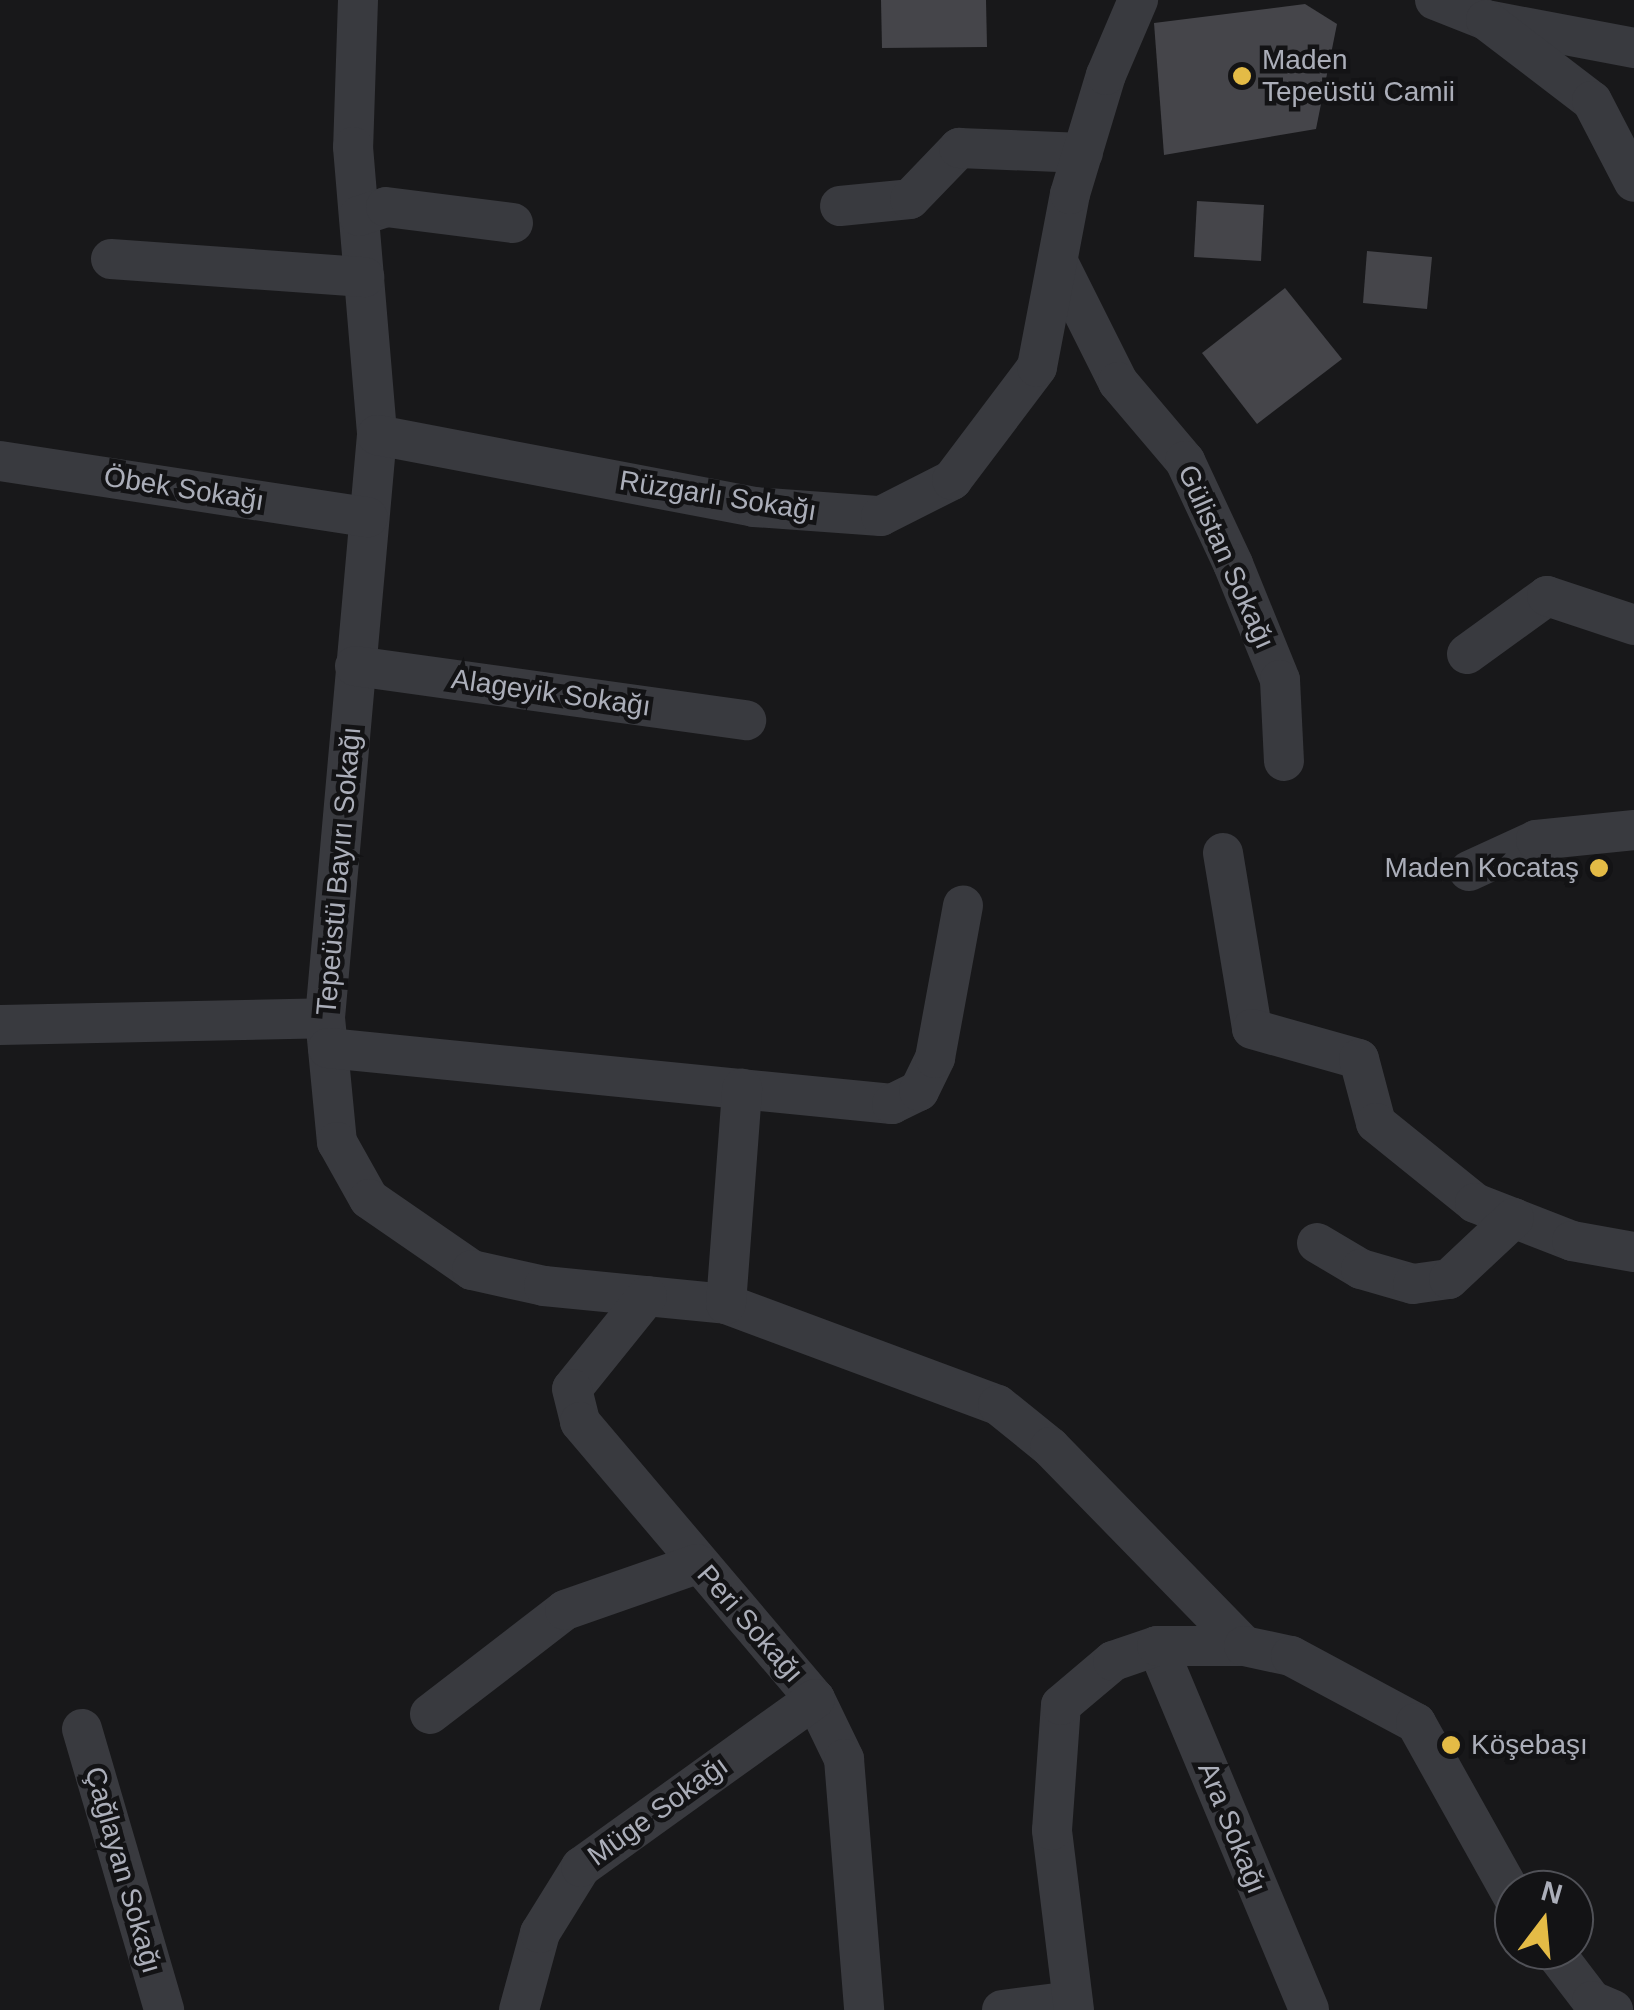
<!DOCTYPE html>
<meta charset="utf-8">
<style>
body{margin:0}
#map{position:relative;width:1634px;height:2010px;overflow:hidden;background:#18181a;font-family:Helvetica,sans-serif}
div>[style]{position:absolute}
.building>*{inset:0;background:#45454a}
.minor>*{height:40px;margin:-20px;padding:0 20px;transform-origin:20px;border-radius:20px;background:#393a3f}
.dots>*{width:28px;height:28px;translate:-50% -50%;box-sizing:border-box;border:5px solid #131315;border-radius:50%}
span{translate:-50% -50%;white-space:nowrap;text-align:center;line-height:1.15;-webkit-text-stroke:9px #131315;paint-order:stroke}
.poi-label{font-size:28px;color:#abaeb9}
.left{translate:0 -50%;text-align:left}
.right{translate:-100% -50%;text-align:right}
.street-label{font-size:28px;color:#abaeb9}
.north{position:absolute;left:1494px;top:1870px;width:100px;height:100px;box-sizing:border-box;background:#131315;border:2px solid #505157;border-radius:50%;rotate:16deg;font-size:28px;font-weight:700;line-height:40px;text-align:center;color:#abaeb9}
.north::after{content:'';display:block;margin:auto;width:35px;height:45px;background:#e4bb46;clip-path:polygon(50% 0,100% 100%,50% 72%,0 100%)}
</style>
<div id="map">
<div class="building">
<i style="clip-path:polygon(881px 0,986px 0,987px 47px,882px 48px)"></i>
<i style="clip-path:polygon(1305px 4px,1337px 24px,1316px 129px,1164px 155px,1154px 23px)"></i>
<i style="clip-path:polygon(1197px 201px,1264px 205px,1261px 261px,1194px 257px)"></i>
<i style="clip-path:polygon(1367px 251px,1432px 257px,1427px 309px,1363px 303px)"></i>
<i style="clip-path:polygon(1285px 288px,1342px 359px,1257px 424px,1202px 353px)"></i>
</div>
<div class="minor">
<i style="left:358px;top:0;width:147px;rotate:91.9deg"></i>
<i style="left:353px;top:147px;width:289px;rotate:85.2deg"></i>
<i style="left:377px;top:435px;width:585px;rotate:95.1deg"></i>
<i style="left:325px;top:1018px;width:125px;rotate:84.5deg"></i>
<i style="left:337px;top:1142px;width:65px;rotate:60.7deg"></i>
<i style="left:369px;top:1199px;width:125px;rotate:34.6deg"></i>
<i style="left:472px;top:1270px;width:74px;rotate:12.5deg"></i>
<i style="left:544px;top:1286px;width:183px;rotate:5.6deg"></i>
<i style="left:726px;top:1304px;width:290px;rotate:20.4deg"></i>
<i style="left:998px;top:1405px;width:67px;rotate:38.9deg"></i>
<i style="left:1050px;top:1447px;width:278px;rotate:45.7deg"></i>
<i style="left:1435px;top:0;width:55px;rotate:21.4deg"></i>
<i style="left:1486px;top:20px;width:151px;rotate:10.7deg"></i>
<i style="left:1486px;top:20px;width:133px;rotate:37.4deg"></i>
<i style="left:1592px;top:101px;width:91px;rotate:62.6deg"></i>
<i style="left:840px;top:206px;width:70px;rotate:-5.7deg"></i>
<i style="left:910px;top:199px;width:71px;rotate:-46.1deg"></i>
<i style="left:959px;top:148px;width:124px;rotate:2.3deg"></i>
<i style="left:359px;top:216px;width:28px;rotate:-18deg"></i>
<i style="left:386px;top:207px;width:128px;rotate:7.2deg"></i>
<i style="left:111px;top:259px;width:254px;rotate:4.1deg"></i>
<i style="left:1060px;top:266px;width:130px;rotate:63.4deg"></i>
<i style="left:1118px;top:382px;width:104px;rotate:49.7deg"></i>
<i style="left:1185px;top:461px;width:114px;rotate:65deg"></i>
<i style="left:1233px;top:564px;width:125px;rotate:67.9deg"></i>
<i style="left:1280px;top:680px;width:81px;rotate:87.2deg"></i>
<i style="left:377px;top:435px;width:384px;rotate:10.8deg"></i>
<i style="left:754px;top:507px;width:127px;rotate:4.1deg"></i>
<i style="left:881px;top:516px;width:80px;rotate:-26.9deg"></i>
<i style="left:952px;top:480px;width:141px;rotate:-53deg"></i>
<i style="left:1037px;top:367px;width:176px;rotate:-79.2deg"></i>
<i style="left:1070px;top:194px;width:124px;rotate:-73.2deg"></i>
<i style="left:1106px;top:75px;width:82px;rotate:-66.9deg"></i>
<i style="left:0;top:461px;width:372px;rotate:8.7deg"></i>
<i style="left:1467px;top:654px;width:99px;rotate:-35.9deg"></i>
<i style="left:1547px;top:596px;width:92px;rotate:18.4deg"></i>
<i style="left:355px;top:666px;width:395px;rotate:7.9deg"></i>
<i style="left:1223px;top:853px;width:178px;rotate:80.6deg"></i>
<i style="left:1252px;top:1029px;width:111px;rotate:15.7deg"></i>
<i style="left:1359px;top:1059px;width:66px;rotate:75.1deg"></i>
<i style="left:1376px;top:1123px;width:127px;rotate:38.9deg"></i>
<i style="left:1475px;top:1203px;width:104px;rotate:21.4deg"></i>
<i style="left:1572px;top:1241px;width:63px;rotate:10.1deg"></i>
<i style="left:1469px;top:871px;width:74px;rotate:-24.8deg"></i>
<i style="left:1536px;top:840px;width:99px;rotate:-5.8deg"></i>
<i style="left:0;top:1025px;width:325px;rotate:-1.2deg"></i>
<i style="left:328px;top:1048px;width:567px;rotate:5.67deg"></i>
<i style="left:892px;top:1104px;width:30px;rotate:-26deg"></i>
<i style="left:919px;top:1091px;width:37px;rotate:-64deg"></i>
<i style="left:935px;top:1058px;width:155px;rotate:-79.6deg"></i>
<i style="left:1317px;top:1243px;width:51px;rotate:30.6deg"></i>
<i style="left:1361px;top:1269px;width:54px;rotate:16.1deg"></i>
<i style="left:1413px;top:1284px;width:36px;rotate:-8deg"></i>
<i style="left:1449px;top:1279px;width:89px;rotate:-43.2deg"></i>
<i style="left:647px;top:1296px;width:119px;rotate:128.9deg"></i>
<i style="left:572px;top:1389px;width:34px;rotate:76deg"></i>
<i style="left:580px;top:1422px;width:363px;rotate:49.7deg"></i>
<i style="left:815px;top:1699px;width:67px;rotate:64.2deg"></i>
<i style="left:844px;top:1759px;width:252px;rotate:85.4deg"></i>
<i style="left:726px;top:1304px;width:216px;rotate:-85.7deg"></i>
<i style="left:1157px;top:1646px;width:394px;rotate:67.3deg"></i>
<i style="left:430px;top:1714px;width:170px;rotate:-37.6deg"></i>
<i style="left:565px;top:1610px;width:140px;rotate:-19.2deg"></i>
<i style="left:82px;top:1729px;width:293px;rotate:73.7deg"></i>
<i style="left:1553px;top:1950px;width:64px;rotate:52.6deg"></i>
<i style="left:1592px;top:2001px;width:23px;rotate:23deg"></i>
<i style="left:519px;top:2010px;width:80px;rotate:-74.7deg"></i>
<i style="left:540px;top:1933px;width:78px;rotate:-58.2deg"></i>
<i style="left:581px;top:1867px;width:288px;rotate:-35.7deg"></i>
<i style="left:1002px;top:2010px;width:71px;rotate:-7.3deg"></i>
<i style="left:1074px;top:2010px;width:181px;rotate:-97deg"></i>
<i style="left:1052px;top:1830px;width:125px;rotate:-85.9deg"></i>
<i style="left:1061px;top:1705px;width:68px;rotate:-40.2deg"></i>
<i style="left:1113px;top:1661px;width:46px;rotate:-18.8deg"></i>
<i style="left:1157px;top:1646px;width:87px"></i>
<i style="left:1244px;top:1646px;width:48px;rotate:12deg"></i>
<i style="left:1291px;top:1656px;width:142px;rotate:28.2deg"></i>
<i style="left:1416px;top:1723px;width:201px;rotate:60.8deg"></i>
</div>
<div class="dots">
<i style="left:1242px;top:76px;background:#e4bb46"></i>
<i style="left:1599px;top:868px;background:#e4bb46"></i>
<i style="left:1451px;top:1745px;background:#e4bb46"></i>
</div>
<div class="poi-label">
<span class="left" style="left:1262px;top:76px">Maden<br>Tepeüstü Camii</span>
<span class="right" style="left:1579px;top:868px">Maden Kocataş</span>
<span class="left" style="left:1471px;top:1745px">Köşebaşı</span>
</div>
<div class="street-label">
<span style="left:184px;top:489px;rotate:9deg">Öbek Sokağı</span>
<span style="left:718px;top:496px;rotate:9deg">Rüzgarlı Sokağı</span>
<span style="left:1226px;top:557px;rotate:66deg">Gülistan Sokağı</span>
<span style="left:551px;top:693px;rotate:8deg">Alageyik Sokağı</span>
<span style="left:339px;top:871px;rotate:-85deg">Tepeüstü Bayırı Sokağı</span>
<span style="left:750px;top:1624px;rotate:49deg">Peri Sokağı</span>
<span style="left:658px;top:1811px;rotate:-36deg">Müge Sokağı</span>
<span style="left:1232px;top:1828px;rotate:68deg">Ara Sokağı</span>
<span style="left:123px;top:1870px;rotate:74deg">Çağlayan Sokağı</span>
</div>
<div class="north">N</div>
</div>
